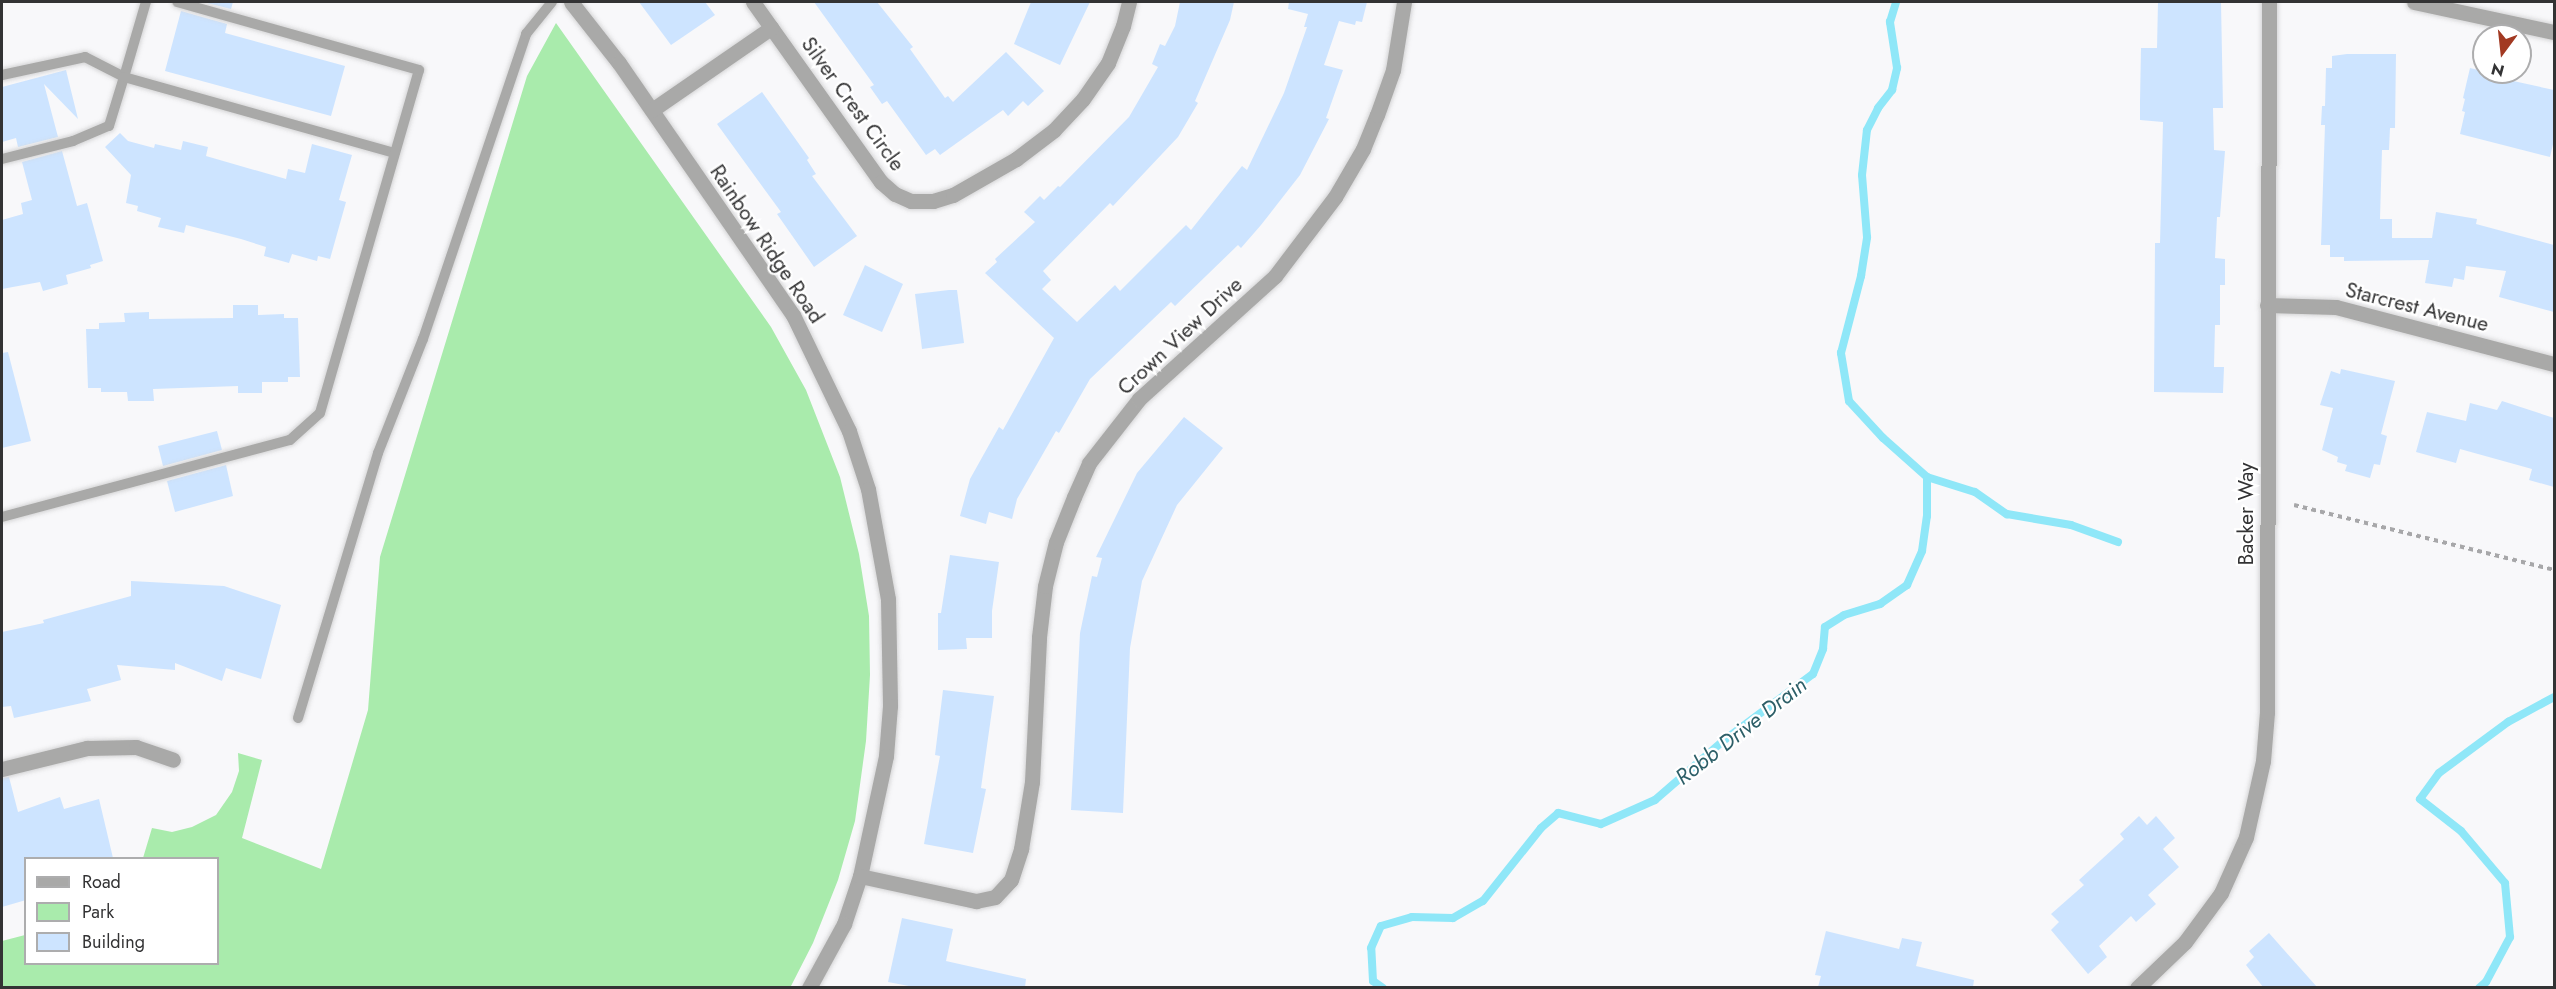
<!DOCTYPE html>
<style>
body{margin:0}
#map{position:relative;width:2556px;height:989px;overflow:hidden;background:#f8f8fa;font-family:Jost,sans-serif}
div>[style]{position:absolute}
.green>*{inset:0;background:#a9ebac}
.stream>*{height:8px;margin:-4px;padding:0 4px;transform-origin:4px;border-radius:4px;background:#8fe7f8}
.building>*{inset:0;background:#cde4ff}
.path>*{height:4px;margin-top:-2px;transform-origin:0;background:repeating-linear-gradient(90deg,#a7a7a9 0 4.5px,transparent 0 9px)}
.roads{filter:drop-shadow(0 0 2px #d5d5d6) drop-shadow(0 0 2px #d5d5d6)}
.service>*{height:10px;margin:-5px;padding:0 5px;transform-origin:5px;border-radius:5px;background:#a9a9a8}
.minor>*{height:15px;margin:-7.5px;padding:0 7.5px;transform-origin:7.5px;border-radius:7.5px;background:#a9a9a8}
span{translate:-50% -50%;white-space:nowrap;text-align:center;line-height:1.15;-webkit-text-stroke:4.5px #fff;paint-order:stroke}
.street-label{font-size:21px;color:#333334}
.water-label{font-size:22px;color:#2d5f68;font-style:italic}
.frame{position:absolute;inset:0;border:3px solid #333334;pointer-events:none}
.legend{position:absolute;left:24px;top:857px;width:195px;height:108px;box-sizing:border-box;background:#fff;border:2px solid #adadae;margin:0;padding:8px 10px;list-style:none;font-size:18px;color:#333334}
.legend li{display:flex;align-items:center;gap:12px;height:30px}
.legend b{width:30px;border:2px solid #adadae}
.north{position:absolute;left:2472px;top:24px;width:60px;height:60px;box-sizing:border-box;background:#fff;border:2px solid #adadae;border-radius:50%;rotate:195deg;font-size:16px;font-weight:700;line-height:24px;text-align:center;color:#333334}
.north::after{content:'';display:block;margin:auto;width:21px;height:27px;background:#a23922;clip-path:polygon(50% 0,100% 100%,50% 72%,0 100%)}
</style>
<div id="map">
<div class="green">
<i style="clip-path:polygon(556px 23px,771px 327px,806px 390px,840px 477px,859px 554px,869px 616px,870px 675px,866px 741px,855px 821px,838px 880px,813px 943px,791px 986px,2px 987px,2px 941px,25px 935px,26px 964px,218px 964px,218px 858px,143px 858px,152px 828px,172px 832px,192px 827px,216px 815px,232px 792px,239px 771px,238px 753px,262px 760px,242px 838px,321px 869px,368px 710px,380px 557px,527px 76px)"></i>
</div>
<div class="stream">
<i style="left:1927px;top:477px;width:50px;rotate:17.4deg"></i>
<i style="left:1975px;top:492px;width:39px;rotate:35deg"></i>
<i style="left:2007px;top:514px;width:65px;rotate:9.8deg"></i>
<i style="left:2071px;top:525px;width:50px;rotate:19.9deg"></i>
<i style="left:1383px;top:988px;width:12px;rotate:-145deg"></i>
<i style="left:1373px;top:981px;width:33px;rotate:-93deg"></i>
<i style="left:1371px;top:948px;width:24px;rotate:-66deg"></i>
<i style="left:1381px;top:926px;width:32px;rotate:-16deg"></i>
<i style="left:1412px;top:917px;width:41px;rotate:1.4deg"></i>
<i style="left:1453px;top:918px;width:34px;rotate:-30deg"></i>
<i style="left:1483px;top:901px;width:93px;rotate:-51.5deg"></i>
<i style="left:1541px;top:828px;width:23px;rotate:-41deg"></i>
<i style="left:1558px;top:813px;width:44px;rotate:14.3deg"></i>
<i style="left:1601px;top:824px;width:59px;rotate:-24deg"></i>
<i style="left:1655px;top:800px;width:90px;rotate:-40.9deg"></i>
<i style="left:1723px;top:741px;width:112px;rotate:-36.7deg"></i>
<i style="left:1813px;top:674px;width:27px;rotate:-68deg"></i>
<i style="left:1823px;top:649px;width:22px;rotate:-85deg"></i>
<i style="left:1825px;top:627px;width:22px;rotate:-32deg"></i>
<i style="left:1844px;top:615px;width:38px;rotate:-17deg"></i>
<i style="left:1880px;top:604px;width:33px;rotate:-35deg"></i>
<i style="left:1907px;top:585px;width:37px;rotate:-66deg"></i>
<i style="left:1922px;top:551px;width:35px;rotate:-82deg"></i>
<i style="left:1927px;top:516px;width:39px;rotate:-90deg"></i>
<i style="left:1927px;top:477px;width:59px;rotate:-138.4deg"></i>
<i style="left:1883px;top:438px;width:50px;rotate:-132.6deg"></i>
<i style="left:1849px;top:401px;width:49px;rotate:-99.5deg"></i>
<i style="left:1841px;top:353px;width:80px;rotate:-75.4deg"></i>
<i style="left:1861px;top:276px;width:39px;rotate:-81deg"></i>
<i style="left:1867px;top:237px;width:62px;rotate:-94.6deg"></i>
<i style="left:1862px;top:175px;width:45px;rotate:-83.7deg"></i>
<i style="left:1867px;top:130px;width:25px;rotate:-63deg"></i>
<i style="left:1878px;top:108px;width:23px;rotate:-52deg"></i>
<i style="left:1892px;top:90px;width:23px;rotate:-77deg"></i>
<i style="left:1897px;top:68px;width:47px;rotate:-98.7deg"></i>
<i style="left:1890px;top:22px;width:21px;rotate:-73deg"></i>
<i style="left:2479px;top:988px;width:9px;rotate:-41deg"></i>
<i style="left:2486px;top:982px;width:51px;rotate:-61.9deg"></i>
<i style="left:2510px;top:937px;width:54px;rotate:-95.3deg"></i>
<i style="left:2505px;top:883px;width:68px;rotate:-130.2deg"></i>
<i style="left:2461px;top:831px;width:52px;rotate:-142deg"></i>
<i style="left:2420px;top:799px;width:32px;rotate:-54deg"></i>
<i style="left:2439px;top:773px;width:86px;rotate:-36.5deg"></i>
<i style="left:2508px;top:722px;width:52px;rotate:-28.5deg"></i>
</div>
<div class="building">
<i style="clip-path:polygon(203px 2px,233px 2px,231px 9px)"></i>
<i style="clip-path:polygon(639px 2px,705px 2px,715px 15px,671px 45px)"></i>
<i style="clip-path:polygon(814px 2px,877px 2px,913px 47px,910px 49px,945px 98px,948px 96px,953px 102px,1006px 52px,1044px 91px,1028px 106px,1023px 101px,1008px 116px,1003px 110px,940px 155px,935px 149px,926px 155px,887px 101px,882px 104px,870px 87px,874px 85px)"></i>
<i style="clip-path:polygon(1031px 2px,1090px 2px,1060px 65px,1014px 44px)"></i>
<i style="clip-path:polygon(1180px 2px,1234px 2px,1230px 20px,1195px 101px,1198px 103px,1178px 137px,1113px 206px,1110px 203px,1043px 271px,1051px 280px,1042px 289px,1077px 322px,1115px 285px,1120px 291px,1186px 225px,1191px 230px,1242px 166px,1247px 170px,1284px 93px,1307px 27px,1304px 27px,1308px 14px,1288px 9px,1289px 2px,1367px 2px,1362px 22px,1356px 21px,1355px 25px,1339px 21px,1324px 65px,1343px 70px,1326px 118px,1329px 119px,1300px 175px,1261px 225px,1241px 248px,1238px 245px,1175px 306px,1171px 302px,1090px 379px,1059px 433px,1056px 431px,1017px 499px,1012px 519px,989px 512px,986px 524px,960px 516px,970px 479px,999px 427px,1003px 430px,1054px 338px,985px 273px,997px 262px,995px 259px,1035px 222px,1024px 212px,1040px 196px,1044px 200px,1058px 186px,1060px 187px,1129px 117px,1158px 67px,1152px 64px,1160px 44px,1165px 46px,1175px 26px)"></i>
<i style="clip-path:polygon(2158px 2px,2221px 2px,2223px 108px,2213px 108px,2214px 150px,2225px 151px,2220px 217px,2217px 217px,2215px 258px,2225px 259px,2225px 285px,2220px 285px,2220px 325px,2215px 325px,2214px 367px,2224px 367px,2223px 393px,2154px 392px,2155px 243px,2160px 243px,2163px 122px,2140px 120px,2140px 101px,2141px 48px,2157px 48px)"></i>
<i style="clip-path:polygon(181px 11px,227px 24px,225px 33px,345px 66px,331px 116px,165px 71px)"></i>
<i style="clip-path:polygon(2347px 54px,2396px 54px,2395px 128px,2390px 128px,2389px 150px,2382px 150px,2380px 219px,2392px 219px,2392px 238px,2432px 238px,2436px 212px,2477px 219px,2476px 224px,2554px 245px,2554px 312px,2499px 297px,2506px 271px,2466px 266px,2464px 280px,2454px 278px,2452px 287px,2425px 283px,2429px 260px,2344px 261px,2344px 257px,2330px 257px,2330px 245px,2321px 245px,2325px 125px,2321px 125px,2322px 106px,2325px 106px,2326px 68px,2332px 68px,2332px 56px)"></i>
<i style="clip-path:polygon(2470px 68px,2495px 74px,2495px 77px,2554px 90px,2554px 140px,2550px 157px,2460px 134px,2465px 112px,2462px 111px,2465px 99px,2463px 98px)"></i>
<i style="clip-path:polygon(66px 70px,78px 119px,44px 84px,58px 137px,18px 147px,16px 138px,2px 142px,2px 87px)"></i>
<i style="clip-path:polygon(762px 92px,809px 158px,807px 160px,816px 174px,812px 176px,857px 236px,814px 267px,777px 214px,781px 212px,717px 124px)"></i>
<i style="clip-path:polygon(120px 133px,128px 141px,154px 148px,155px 144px,181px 150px,183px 141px,208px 147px,206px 156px,286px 179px,288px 169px,305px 173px,312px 144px,352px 155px,339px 200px,346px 202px,330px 259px,318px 256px,317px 261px,292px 254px,289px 263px,264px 256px,266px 247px,241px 239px,186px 225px,184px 233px,158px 227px,161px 218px,137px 211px,138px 206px,126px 203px,131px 175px,105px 147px)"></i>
<i style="clip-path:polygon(62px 151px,77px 206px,87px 203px,103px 261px,90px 265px,91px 268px,66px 275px,68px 284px,43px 291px,40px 282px,2px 289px,2px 220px,23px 214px,21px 203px,32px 200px,22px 162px)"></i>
<i style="clip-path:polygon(865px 265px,903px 284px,882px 332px,843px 315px)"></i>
<i style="clip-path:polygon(949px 290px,957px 290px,964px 343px,922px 349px,915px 294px)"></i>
<i style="clip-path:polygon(233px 305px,258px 305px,258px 315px,284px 314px,284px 318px,298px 318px,300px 377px,288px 377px,288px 382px,262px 382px,262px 393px,238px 393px,238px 386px,153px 389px,154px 401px,128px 401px,127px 392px,101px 392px,101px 388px,88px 388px,86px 329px,99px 329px,99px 323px,125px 322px,124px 313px,149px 312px,149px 319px,233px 318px)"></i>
<i style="clip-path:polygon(8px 352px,31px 441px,2px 448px,2px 353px)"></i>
<i style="clip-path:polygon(2341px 369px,2395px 381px,2381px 434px,2387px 436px,2380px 465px,2374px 464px,2370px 478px,2345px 471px,2347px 465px,2337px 462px,2338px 457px,2322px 450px,2333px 408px,2320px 405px,2331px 371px,2340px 374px)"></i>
<i style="clip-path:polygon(2502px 401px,2554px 418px,2554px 487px,2529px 480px,2532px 469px,2460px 449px,2456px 463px,2416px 452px,2427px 412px,2466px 421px,2470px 403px,2497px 410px)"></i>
<i style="clip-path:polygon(1184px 417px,1223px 448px,1177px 505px,1142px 581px,1130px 648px,1123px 813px,1071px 810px,1080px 633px,1092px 576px,1097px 577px,1102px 558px,1096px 557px,1137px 473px)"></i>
<i style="clip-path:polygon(217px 431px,222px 450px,163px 466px,158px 446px)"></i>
<i style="clip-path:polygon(226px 465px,233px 496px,175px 512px,167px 481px)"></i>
<i style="clip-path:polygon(950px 555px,999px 562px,992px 611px,992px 638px,966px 638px,967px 649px,938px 650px,938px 613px,941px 613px)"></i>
<i style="clip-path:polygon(131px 581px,224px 586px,281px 605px,261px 679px,226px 668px,222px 681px,175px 663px,175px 670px,117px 665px,121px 680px,87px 689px,91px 701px,14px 718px,11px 706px,2px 707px,2px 632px,44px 623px,43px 620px,131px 596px)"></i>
<i style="clip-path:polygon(943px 690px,994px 696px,981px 788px,986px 789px,973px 853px,924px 844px,940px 756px,935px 755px)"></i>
<i style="clip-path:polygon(9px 777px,18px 812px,60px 797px,64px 809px,99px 799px,113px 858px,26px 858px,26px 900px,2px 907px,2px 778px)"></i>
<i style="clip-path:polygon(2139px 816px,2147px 825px,2156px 816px,2175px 838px,2163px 849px,2179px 867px,2148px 895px,2156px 904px,2136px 922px,2131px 916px,2099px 946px,2107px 957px,2088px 974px,2051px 930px,2059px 922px,2051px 914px,2084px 885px,2079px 880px,2124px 839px,2120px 834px)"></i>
<i style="clip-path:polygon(902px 918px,953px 929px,946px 961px,1026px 979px,1025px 987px,914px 987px,888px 982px)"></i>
<i style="clip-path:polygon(1826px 931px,1899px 949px,1902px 938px,1922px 942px,1916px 966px,1974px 980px,1973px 987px,1818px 987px,1821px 976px,1815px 975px)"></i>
<i style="clip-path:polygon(2269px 933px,2317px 987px,2263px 987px,2246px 965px,2254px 957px,2249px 951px)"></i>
</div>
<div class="path">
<i style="left:2294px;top:505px;width:268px;rotate:14deg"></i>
</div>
<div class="roads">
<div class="service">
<i style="left:2px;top:75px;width:85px;rotate:-12.2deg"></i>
<i style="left:85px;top:57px;width:44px;rotate:27.1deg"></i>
<i style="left:124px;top:77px;width:78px;rotate:-73.7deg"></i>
<i style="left:2px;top:159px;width:73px;rotate:-14.2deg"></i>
<i style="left:73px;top:141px;width:39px;rotate:-23deg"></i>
<i style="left:109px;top:126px;width:51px;rotate:-73deg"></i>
<i style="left:124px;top:77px;width:281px;rotate:15.7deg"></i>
<i style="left:2px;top:517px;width:298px;rotate:-15deg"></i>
<i style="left:290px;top:440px;width:40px;rotate:-42deg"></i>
<i style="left:320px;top:413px;width:357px;rotate:-73.9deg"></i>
<i style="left:419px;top:70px;width:251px;rotate:-164.3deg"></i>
<i style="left:298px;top:718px;width:277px;rotate:-73.2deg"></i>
<i style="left:378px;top:453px;width:123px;rotate:-68.5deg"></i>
<i style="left:423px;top:339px;width:322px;rotate:-71.3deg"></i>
<i style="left:526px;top:34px;width:41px;rotate:-50.9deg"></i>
</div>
<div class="minor">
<i style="left:571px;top:2px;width:78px;rotate:51.8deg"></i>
<i style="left:619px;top:63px;width:306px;rotate:55.4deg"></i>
<i style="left:793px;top:315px;width:129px;rotate:64.2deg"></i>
<i style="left:849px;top:431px;width:61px;rotate:71.9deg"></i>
<i style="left:868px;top:489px;width:112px;rotate:79.7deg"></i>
<i style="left:888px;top:599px;width:107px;rotate:88.9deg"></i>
<i style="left:890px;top:706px;width:50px;rotate:94.6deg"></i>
<i style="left:886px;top:756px;width:123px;rotate:102.2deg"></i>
<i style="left:860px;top:876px;width:51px;rotate:108.4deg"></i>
<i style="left:844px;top:924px;width:73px;rotate:118.7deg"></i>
<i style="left:753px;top:2px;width:221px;rotate:54.6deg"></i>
<i style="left:881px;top:182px;width:18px;rotate:41deg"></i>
<i style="left:895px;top:194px;width:17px;rotate:24deg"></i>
<i style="left:911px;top:201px;width:22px"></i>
<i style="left:933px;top:201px;width:21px;rotate:-17deg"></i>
<i style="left:953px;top:195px;width:73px;rotate:-29.7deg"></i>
<i style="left:1016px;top:159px;width:48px;rotate:-37.3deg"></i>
<i style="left:1054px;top:130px;width:42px;rotate:-46.9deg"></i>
<i style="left:1083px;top:99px;width:44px;rotate:-55.2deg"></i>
<i style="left:1108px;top:63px;width:40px;rotate:-68deg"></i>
<i style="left:1123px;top:26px;width:25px;rotate:-76deg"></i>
<i style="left:2414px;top:2px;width:143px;rotate:12.1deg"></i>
<i style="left:652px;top:110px;width:145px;rotate:-34.6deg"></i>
<i style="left:2267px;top:305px;width:69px;rotate:1.7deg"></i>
<i style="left:2336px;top:307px;width:225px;rotate:14.7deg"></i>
<i style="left:2px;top:769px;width:88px;rotate:-13.9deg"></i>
<i style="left:87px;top:748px;width:49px;rotate:-1.2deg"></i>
<i style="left:136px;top:747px;width:39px;rotate:19deg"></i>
<i style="left:860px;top:876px;width:119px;rotate:12.2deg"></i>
<i style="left:976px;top:901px;width:19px;rotate:-12deg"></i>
<i style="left:995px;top:897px;width:23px;rotate:-47deg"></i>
<i style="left:1011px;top:880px;width:33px;rotate:-72deg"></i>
<i style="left:1021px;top:849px;width:68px;rotate:-80.7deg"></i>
<i style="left:1032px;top:782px;width:145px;rotate:-87.2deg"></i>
<i style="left:1039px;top:637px;width:51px;rotate:-83.3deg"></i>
<i style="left:1045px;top:586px;width:45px;rotate:-76deg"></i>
<i style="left:1056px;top:542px;width:48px;rotate:-68.2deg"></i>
<i style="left:1074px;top:497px;width:37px;rotate:-66deg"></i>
<i style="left:1089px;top:463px;width:81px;rotate:-52deg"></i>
<i style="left:1139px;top:399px;width:183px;rotate:-42.1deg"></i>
<i style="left:1275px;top:276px;width:99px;rotate:-52.8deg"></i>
<i style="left:1335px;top:197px;width:56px;rotate:-59.7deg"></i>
<i style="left:1363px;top:149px;width:37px;rotate:-68deg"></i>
<i style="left:1377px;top:115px;width:48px;rotate:-70.4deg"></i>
<i style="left:1393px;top:70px;width:69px;rotate:-80.8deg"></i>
<i style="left:2137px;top:988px;width:66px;rotate:-43.8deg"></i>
<i style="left:2185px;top:942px;width:61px;rotate:-53.7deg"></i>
<i style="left:2221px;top:893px;width:61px;rotate:-65.9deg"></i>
<i style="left:2246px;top:837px;width:78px;rotate:-77.4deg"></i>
<i style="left:2263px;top:761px;width:49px;rotate:-85.3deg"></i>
<i style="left:2267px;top:712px;width:710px;rotate:-89.84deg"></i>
</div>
</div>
<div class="street-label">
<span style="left:853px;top:104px;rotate:54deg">Silver Crest Circle</span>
<span style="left:767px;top:244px;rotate:56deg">Rainbow Ridge Road</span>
<span style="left:2417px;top:307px;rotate:14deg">Starcrest Avenue</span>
<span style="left:1180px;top:336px;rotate:-43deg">Crown View Drive</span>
<span style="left:2246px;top:514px;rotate:-90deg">Backer Way</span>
</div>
<div class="water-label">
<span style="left:1741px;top:731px;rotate:-38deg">Robb Drive Drain</span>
</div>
<div class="frame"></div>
<ul class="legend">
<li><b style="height:8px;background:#a9a9a8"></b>Road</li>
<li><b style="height:16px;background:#a9ebac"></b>Park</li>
<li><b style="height:16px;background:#cde4ff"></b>Building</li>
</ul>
<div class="north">N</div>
</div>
